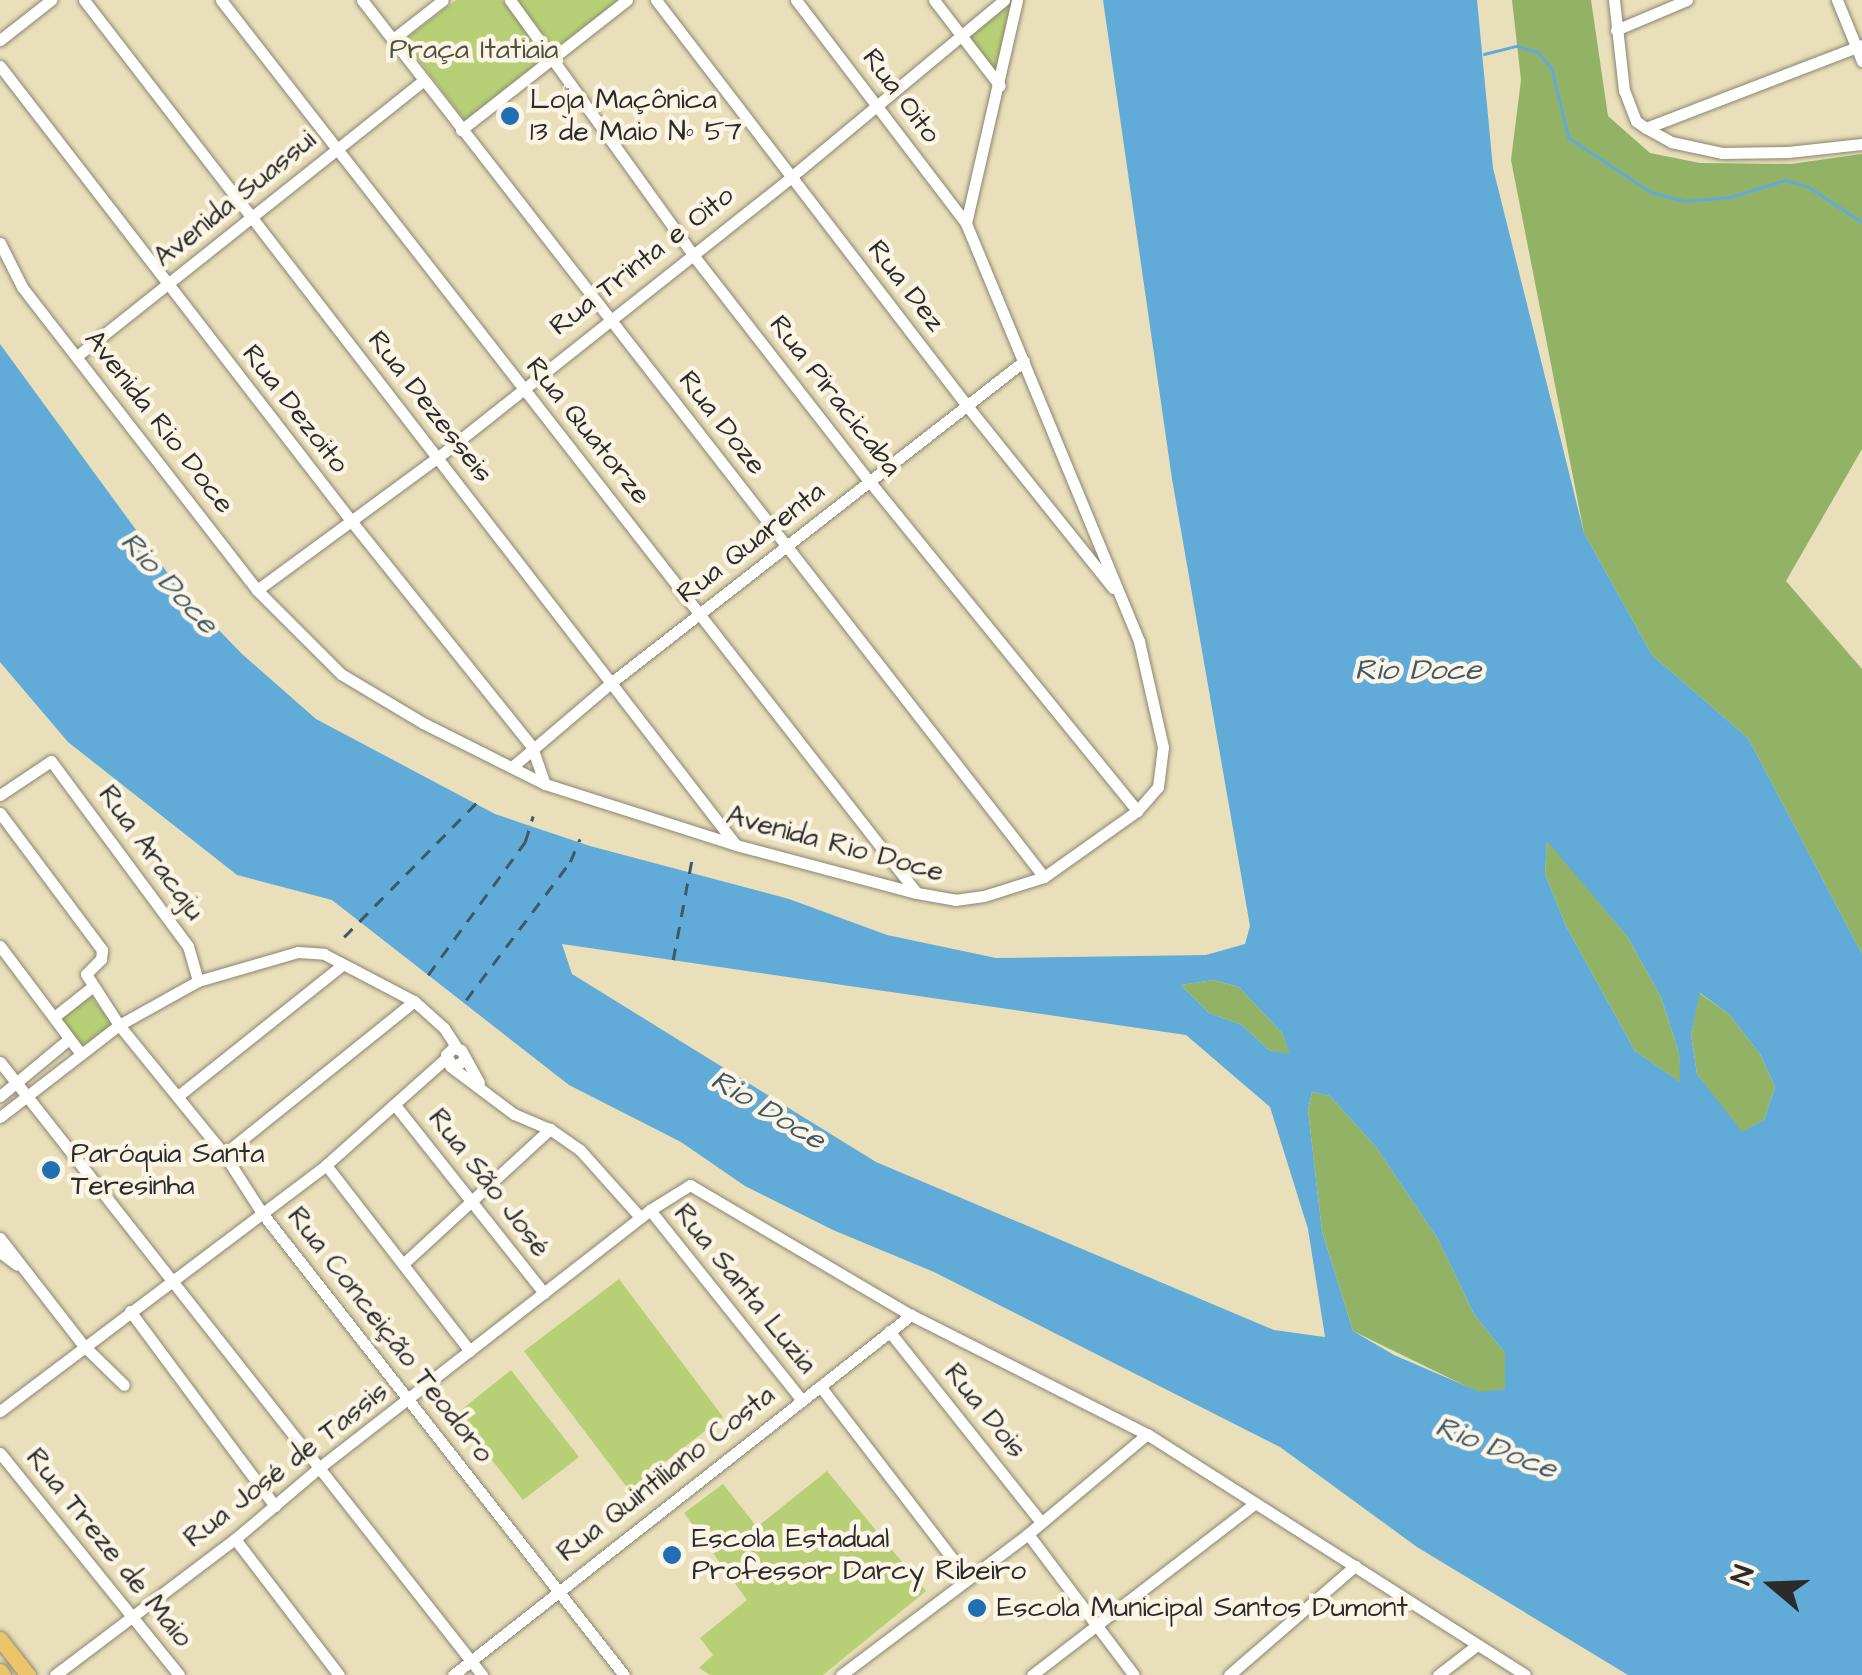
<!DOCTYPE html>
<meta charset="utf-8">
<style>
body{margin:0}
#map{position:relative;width:1862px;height:1675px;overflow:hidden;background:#e9dfba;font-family:"Architects Daughter",sans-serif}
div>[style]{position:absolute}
.green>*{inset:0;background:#b8d075}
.forest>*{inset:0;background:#92b266}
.water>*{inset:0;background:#61abd9}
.stream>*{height:2.5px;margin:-1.25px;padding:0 1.25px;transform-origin:1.25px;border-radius:1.25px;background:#61abd9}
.ferry>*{height:2.5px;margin-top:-1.25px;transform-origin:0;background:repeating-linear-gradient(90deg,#3e5868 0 12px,transparent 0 22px)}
.roads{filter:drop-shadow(0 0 2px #8a8572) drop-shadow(0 0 2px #8a8572)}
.minor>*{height:11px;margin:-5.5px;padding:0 5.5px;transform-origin:5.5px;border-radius:5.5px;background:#fff}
.major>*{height:15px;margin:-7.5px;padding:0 7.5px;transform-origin:7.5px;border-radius:7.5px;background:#edc569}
.dots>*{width:28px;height:28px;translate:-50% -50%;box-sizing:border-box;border:5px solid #fcf5e5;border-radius:50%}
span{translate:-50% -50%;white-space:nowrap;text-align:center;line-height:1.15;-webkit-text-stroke:9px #fcf5e5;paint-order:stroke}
.park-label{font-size:28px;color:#4e543e}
.street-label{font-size:28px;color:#2b2b2b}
.poi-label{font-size:28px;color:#2b2b2b}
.left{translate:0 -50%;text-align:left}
.water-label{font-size:30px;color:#3e5868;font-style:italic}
.north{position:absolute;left:1722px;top:1535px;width:100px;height:100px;-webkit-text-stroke:8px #fcf5e5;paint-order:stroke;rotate:289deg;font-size:28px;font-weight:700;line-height:40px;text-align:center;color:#2b2b2b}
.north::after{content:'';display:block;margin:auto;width:35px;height:45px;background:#2b2b2b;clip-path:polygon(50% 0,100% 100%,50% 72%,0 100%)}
</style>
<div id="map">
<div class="green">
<i style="clip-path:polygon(456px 0,502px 0,546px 58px,465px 121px,404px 40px)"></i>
<i style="clip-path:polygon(517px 0,619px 0,555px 49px)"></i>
<i style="clip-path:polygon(1004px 0,1017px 0,1000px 86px,962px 34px)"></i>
<i style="clip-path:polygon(90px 995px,114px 1026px,83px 1049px,60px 1018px)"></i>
<i style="clip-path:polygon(619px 1279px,723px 1417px,629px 1490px,524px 1351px)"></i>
<i style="clip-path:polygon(511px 1370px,579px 1457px,523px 1500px,456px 1414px)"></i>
<i style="clip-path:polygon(827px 1471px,926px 1591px,823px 1675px,710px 1675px,699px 1668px,713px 1655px,700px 1638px,747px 1600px,684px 1513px,723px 1484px,757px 1527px)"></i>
</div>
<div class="forest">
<i style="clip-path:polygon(1512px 0,1591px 0,1608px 116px,1650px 153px,1700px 163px,1791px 164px,1862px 154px,1862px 449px,1786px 581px,1862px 669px,1862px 954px,1748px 738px,1652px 655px,1584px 533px,1511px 160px,1521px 80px)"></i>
<i style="clip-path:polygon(1547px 839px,1627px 936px,1661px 997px,1679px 1053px,1681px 1083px,1635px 1051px,1566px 926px,1545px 874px)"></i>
<i style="clip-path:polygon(1213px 980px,1239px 987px,1282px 1033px,1291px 1055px,1269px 1050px,1242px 1025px,1209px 1013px,1181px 985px)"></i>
<i style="clip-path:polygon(1699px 993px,1729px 1014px,1760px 1054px,1775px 1087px,1764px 1120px,1741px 1133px,1697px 1074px,1691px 1034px)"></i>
<i style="clip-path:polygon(1312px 1092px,1330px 1096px,1376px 1147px,1438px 1239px,1474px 1314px,1505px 1353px,1506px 1389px,1480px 1393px,1353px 1331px,1322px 1231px,1308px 1110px)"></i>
</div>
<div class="water">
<i style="clip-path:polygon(evenodd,1103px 0,1477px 0,1493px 168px,1584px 533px,1652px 655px,1748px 738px,1862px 954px,1862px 1675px,1628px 1675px,1417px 1547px,1280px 1447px,934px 1272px,833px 1230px,745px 1186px,681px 1142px,569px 1085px,332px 900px,237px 875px,68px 742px,0 662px,0 344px,180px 590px,242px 654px,316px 719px,495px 814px,590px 846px,789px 899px,887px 935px,996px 958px,1206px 955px,1245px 944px,1250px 926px,1172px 479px,1103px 0,1547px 841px,1627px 936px,1661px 997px,1679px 1053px,1680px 1082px,1635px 1051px,1566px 926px,1545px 874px,1547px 841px,1103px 0,562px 944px,1186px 1035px,1270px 1107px,1308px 1229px,1325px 1337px,1274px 1330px,876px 1162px,572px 974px,562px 944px,1103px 0,1213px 980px,1239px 987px,1282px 1033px,1290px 1054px,1269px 1050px,1242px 1025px,1209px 1013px,1181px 985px,1213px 980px,1103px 0,1700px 993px,1729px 1014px,1760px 1054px,1775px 1087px,1764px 1120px,1742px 1132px,1697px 1074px,1691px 1034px,1700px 993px,1103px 0,1312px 1092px,1330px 1096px,1376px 1147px,1438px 1239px,1474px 1314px,1505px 1353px,1505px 1389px,1480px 1392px,1394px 1355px,1353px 1331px,1322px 1231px,1308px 1110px,1312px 1092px)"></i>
</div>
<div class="stream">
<i style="left:1484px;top:54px;width:34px;rotate:-14deg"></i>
<i style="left:1517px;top:46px;width:22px;rotate:16deg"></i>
<i style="left:1538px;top:52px;width:22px;rotate:51deg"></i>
<i style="left:1552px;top:69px;width:71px;rotate:76.2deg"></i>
<i style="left:1569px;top:138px;width:98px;rotate:33.4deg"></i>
<i style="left:1651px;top:192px;width:35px;rotate:15deg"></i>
<i style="left:1685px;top:201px;width:45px;rotate:-5.1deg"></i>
<i style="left:1730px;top:197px;width:59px;rotate:-16.9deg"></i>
<i style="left:1786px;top:180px;width:24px;rotate:17deg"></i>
<i style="left:1809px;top:187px;width:64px;rotate:33.4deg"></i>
</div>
<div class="ferry">
<i style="left:344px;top:937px;width:190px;rotate:-45.4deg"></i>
<i style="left:673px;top:960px;width:104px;rotate:-79.4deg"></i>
<i style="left:428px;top:975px;width:165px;rotate:-53.9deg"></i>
<i style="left:525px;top:842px;width:27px;rotate:-73deg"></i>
<i style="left:466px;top:1000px;width:173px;rotate:-53deg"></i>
<i style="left:570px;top:862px;width:25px;rotate:-67deg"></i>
</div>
<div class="roads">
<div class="minor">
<i style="left:84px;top:0;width:1067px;rotate:52.35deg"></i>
<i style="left:221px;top:0;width:1131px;rotate:52.08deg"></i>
<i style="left:362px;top:0;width:1111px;rotate:52.13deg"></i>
<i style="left:510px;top:0;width:314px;rotate:54.3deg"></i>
<i style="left:693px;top:255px;width:288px;rotate:52.1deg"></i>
<i style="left:870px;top:482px;width:424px;rotate:50.9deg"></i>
<i style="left:656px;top:0;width:513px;rotate:52.53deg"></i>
<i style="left:968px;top:407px;width:232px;rotate:51.3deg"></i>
<i style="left:796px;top:0;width:280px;rotate:52.7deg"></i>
<i style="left:934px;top:0;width:108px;rotate:52.5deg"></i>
<i style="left:1614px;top:0;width:91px;rotate:83.7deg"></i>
<i style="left:1624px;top:90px;width:33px;rotate:69deg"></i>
<i style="left:1636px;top:121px;width:12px;rotate:35deg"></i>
<i style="left:1646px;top:128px;width:29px;rotate:29deg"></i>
<i style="left:1671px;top:142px;width:52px;rotate:12.2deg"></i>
<i style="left:1722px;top:153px;width:66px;rotate:-0.9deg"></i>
<i style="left:1788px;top:152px;width:74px;rotate:-6.2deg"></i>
<i style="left:1837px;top:0;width:66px;rotate:67.7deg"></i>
<i style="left:1616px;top:30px;width:77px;rotate:-22.9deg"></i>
<i style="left:393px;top:39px;width:63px;rotate:-38deg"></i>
<i style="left:0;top:40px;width:65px;rotate:-38.1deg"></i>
<i style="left:0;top:66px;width:576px;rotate:52.33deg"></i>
<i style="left:352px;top:522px;width:288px;rotate:51.3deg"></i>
<i style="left:532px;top:747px;width:39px;rotate:71deg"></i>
<i style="left:1646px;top:128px;width:231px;rotate:-21deg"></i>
<i style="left:461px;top:130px;width:211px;rotate:-38.1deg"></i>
<i style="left:0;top:243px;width:49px;rotate:63.4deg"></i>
<i style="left:22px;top:287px;width:383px;rotate:52.2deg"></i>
<i style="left:257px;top:590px;width:119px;rotate:45deg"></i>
<i style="left:341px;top:674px;width:96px;rotate:30.9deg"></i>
<i style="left:423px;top:723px;width:136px;rotate:26.6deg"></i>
<i style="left:545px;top:784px;width:201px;rotate:17.7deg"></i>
<i style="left:736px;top:845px;width:187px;rotate:14.9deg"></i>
<i style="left:917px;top:893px;width:39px;rotate:10deg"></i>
<i style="left:955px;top:900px;width:29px;rotate:-8deg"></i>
<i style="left:984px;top:896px;width:63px;rotate:-17.6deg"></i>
<i style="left:1044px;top:877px;width:114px;rotate:-35.4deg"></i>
<i style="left:1137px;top:811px;width:32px;rotate:-49deg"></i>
<i style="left:1158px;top:787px;width:40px;rotate:-82.9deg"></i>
<i style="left:1163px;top:747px;width:109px;rotate:-102.8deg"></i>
<i style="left:1139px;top:641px;width:452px;rotate:-112.5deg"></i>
<i style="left:966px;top:223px;width:229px;rotate:-77.1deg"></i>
<i style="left:77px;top:356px;width:442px;rotate:-38.5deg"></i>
<i style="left:257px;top:590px;width:223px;rotate:-36.3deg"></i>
<i style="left:437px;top:458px;width:452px;rotate:-38.4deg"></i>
<i style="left:791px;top:177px;width:277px;rotate:-39.7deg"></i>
<i style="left:512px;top:767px;width:131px;rotate:-40.4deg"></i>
<i style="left:612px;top:682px;width:522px;rotate:-37.92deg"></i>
<i style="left:0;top:795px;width:61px;rotate:-33.7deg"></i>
<i style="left:51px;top:761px;width:230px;rotate:53.5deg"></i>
<i style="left:188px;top:946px;width:36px;rotate:74deg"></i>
<i style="left:0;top:813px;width:171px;rotate:53.3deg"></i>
<i style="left:102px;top:950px;width:9px;rotate:96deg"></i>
<i style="left:101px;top:959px;width:21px;rotate:135deg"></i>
<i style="left:86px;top:974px;width:61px;rotate:57.1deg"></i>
<i style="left:119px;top:1025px;width:166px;rotate:50.9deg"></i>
<i style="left:224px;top:1154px;width:70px;rotate:57.2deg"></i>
<i style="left:262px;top:1213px;width:587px;rotate:51.92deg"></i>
<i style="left:0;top:946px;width:135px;rotate:53.1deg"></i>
<i style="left:54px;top:1017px;width:48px;rotate:-38.3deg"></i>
<i style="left:465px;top:1060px;width:14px;rotate:150deg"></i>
<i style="left:453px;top:1067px;width:14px;rotate:-120deg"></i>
<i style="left:446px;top:1055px;width:10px;rotate:-45deg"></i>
<i style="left:453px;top:1048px;width:8px;rotate:14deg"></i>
<i style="left:461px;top:1050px;width:37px;rotate:61deg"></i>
<i style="left:0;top:1062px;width:780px;rotate:51.82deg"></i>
<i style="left:450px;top:1066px;width:80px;rotate:36.9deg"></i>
<i style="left:514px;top:1114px;width:39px;rotate:23deg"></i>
<i style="left:550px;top:1129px;width:37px;rotate:35deg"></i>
<i style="left:580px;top:1150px;width:90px;rotate:48.2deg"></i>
<i style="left:0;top:1096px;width:89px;rotate:-39.6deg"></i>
<i style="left:178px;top:1096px;width:210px;rotate:-38.6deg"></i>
<i style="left:395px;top:1105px;width:240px;rotate:51.6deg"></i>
<i style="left:0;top:1117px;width:150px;rotate:-37.7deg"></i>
<i style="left:119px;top:1025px;width:90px;rotate:-29.1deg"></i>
<i style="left:198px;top:981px;width:104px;rotate:-16.2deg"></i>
<i style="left:298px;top:952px;width:26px;rotate:4deg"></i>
<i style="left:324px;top:954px;width:102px;rotate:27.6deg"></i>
<i style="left:414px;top:1001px;width:40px;rotate:42deg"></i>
<i style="left:444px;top:1028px;width:24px;rotate:57deg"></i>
<i style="left:224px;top:1154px;width:244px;rotate:-38.8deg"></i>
<i style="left:326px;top:1165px;width:235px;rotate:52.3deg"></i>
<i style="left:650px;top:1210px;width:242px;rotate:51.4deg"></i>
<i style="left:0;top:1238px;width:135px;rotate:52.2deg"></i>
<i style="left:83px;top:1345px;width:57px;rotate:44.3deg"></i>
<i style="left:0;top:1252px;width:21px;rotate:37deg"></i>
<i style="left:403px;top:1264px;width:200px;rotate:-42.6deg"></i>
<i style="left:130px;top:1311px;width:243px;rotate:53.4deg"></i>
<i style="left:889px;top:1331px;width:244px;rotate:51.5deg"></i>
<i style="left:820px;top:1386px;width:243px;rotate:52.5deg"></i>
<i style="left:0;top:1411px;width:408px;rotate:-37deg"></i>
<i style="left:326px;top:1165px;width:159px;rotate:-41.7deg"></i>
<i style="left:0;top:1453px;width:285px;rotate:51.1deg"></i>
<i style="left:1028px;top:1534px;width:176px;rotate:53.1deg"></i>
<i style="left:235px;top:1539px;width:171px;rotate:52.6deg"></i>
<i style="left:55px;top:1675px;width:226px;rotate:-37.1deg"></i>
<i style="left:235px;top:1539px;width:111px;rotate:-40.3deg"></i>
<i style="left:320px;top:1467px;width:418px;rotate:-37.9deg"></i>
<i style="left:650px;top:1210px;width:47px;rotate:-32deg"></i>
<i style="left:690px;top:1185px;width:256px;rotate:30.5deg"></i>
<i style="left:911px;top:1315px;width:264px;rotate:26.8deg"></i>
<i style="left:1147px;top:1434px;width:448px;rotate:32.5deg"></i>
<i style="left:453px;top:1675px;width:583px;rotate:-38.17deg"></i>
<i style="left:841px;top:1675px;width:234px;rotate:-37deg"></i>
<i style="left:1028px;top:1534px;width:155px;rotate:-40deg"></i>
<i style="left:1032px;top:1675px;width:279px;rotate:-37.6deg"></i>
<i style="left:1229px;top:1675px;width:167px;rotate:-40.9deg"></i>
<i style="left:1438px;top:1675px;width:49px;rotate:-37.6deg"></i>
</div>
<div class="major">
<i style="left:0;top:1639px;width:46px;rotate:52.1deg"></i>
<i style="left:0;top:1671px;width:5px;rotate:53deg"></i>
</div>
</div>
<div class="dots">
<i style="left:510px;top:116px;background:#1f6fb2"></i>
<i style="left:51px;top:1170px;background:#1f6fb2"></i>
<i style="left:672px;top:1555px;background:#1f6fb2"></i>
<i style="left:977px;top:1608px;background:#1f6fb2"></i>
</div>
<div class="park-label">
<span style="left:474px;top:50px">Praça Itatiaia</span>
</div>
<div class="street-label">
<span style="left:901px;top:96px;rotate:53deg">Rua Oito</span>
<span style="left:235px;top:199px;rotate:-39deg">Avenida Suassui</span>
<span style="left:642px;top:261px;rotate:-38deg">Rua Trinta e Oito</span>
<span style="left:906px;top:286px;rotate:52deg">Rua Dez</span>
<span style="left:835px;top:396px;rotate:52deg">Rua Piracicaba</span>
<span style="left:430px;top:407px;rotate:52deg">Rua Dezesseis</span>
<span style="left:295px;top:409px;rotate:52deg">Rua Dezoito</span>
<span style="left:159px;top:422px;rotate:52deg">Avenida Rio Doce</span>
<span style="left:722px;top:423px;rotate:52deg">Rua Doze</span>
<span style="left:588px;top:431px;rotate:51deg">Rua Quatorze</span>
<span style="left:751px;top:543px;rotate:-38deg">Rua Quarenta</span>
<span style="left:835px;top:844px;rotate:15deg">Avenida Rio Doce</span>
<span style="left:151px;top:853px;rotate:54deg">Rua Aracaju</span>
<span style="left:489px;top:1183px;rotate:52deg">Rua São José</span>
<span style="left:745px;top:1289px;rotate:51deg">Rua Santa Luzia</span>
<span style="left:390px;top:1335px;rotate:52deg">Rua Conceição Teodoro</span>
<span style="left:985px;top:1411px;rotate:51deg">Rua Dois</span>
<span style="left:286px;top:1465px;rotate:-38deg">Rua José de Tassis</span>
<span style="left:666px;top:1474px;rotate:-38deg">Rua Quintiliano Costa</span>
<span style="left:109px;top:1548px;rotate:51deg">Rua Treze de Maio</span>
</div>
<div class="poi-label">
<span class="left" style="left:530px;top:116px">Loja Maçônica<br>13 de Maio Nº 57</span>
<span class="left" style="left:71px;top:1170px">Paróquia Santa<br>Teresinha</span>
<span class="left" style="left:692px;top:1555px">Escola Estadual<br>Professor Darcy Ribeiro</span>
<span class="left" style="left:997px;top:1608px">Escola Municipal Santos Dumont</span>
</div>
<div class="water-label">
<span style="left:169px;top:583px;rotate:47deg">Rio Doce</span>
<span style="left:1418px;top:670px">Rio Doce</span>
<span style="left:768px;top:1110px;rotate:31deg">Rio Doce</span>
<span style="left:1496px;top:1448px;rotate:21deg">Rio Doce</span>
</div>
<div class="north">N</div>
</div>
